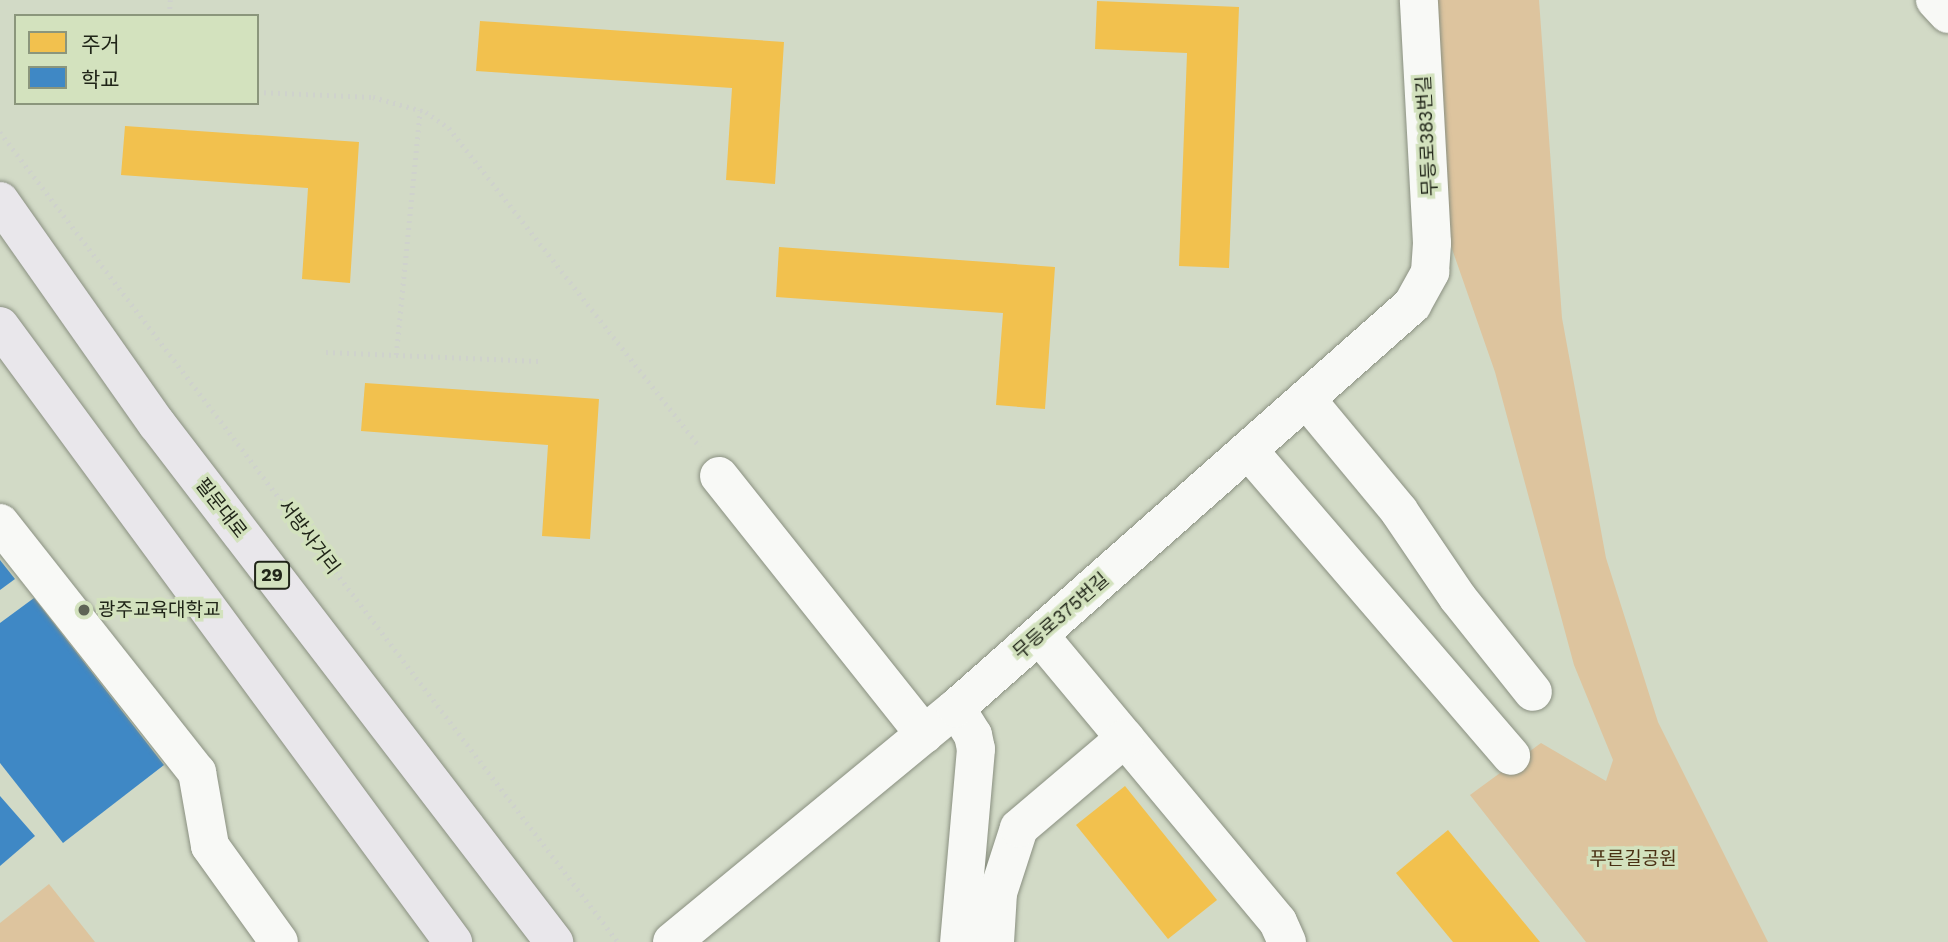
<!DOCTYPE html>
<meta charset="utf-8">
<style>
body{margin:0}
#map{position:relative;width:1948px;height:942px;overflow:hidden;background:#d2dac6;font-family:"Work Sans","Noto Sans KR",sans-serif}
div>[style]{position:absolute}
.green>*{inset:0;background:#ddc49e}
.homes>*{inset:0;background:#f2c14e}
.schools>*{inset:0;background:#3f88c5}
.path>*{height:4.5px;margin-top:-2.25px;transform-origin:0;background:repeating-linear-gradient(90deg,#cfd2cc 0 2px,transparent 0 7px)}
.roads{filter:drop-shadow(0 0 2px #8a9081) drop-shadow(0 0 2px #8a9081)}
.minor>*{height:38px;margin:-19px;padding:0 19px;transform-origin:19px;border-radius:19px;background:#f8f9f6}
.major>*{height:38px;margin:-19px;padding:0 19px;transform-origin:19px;border-radius:19px;background:#e9e7eb}
.dots>*{width:19px;height:19px;translate:-50% -50%;box-sizing:border-box;border:4px solid #d3e2be;border-radius:50%}
span{translate:-50% -50%;white-space:nowrap;text-align:center;line-height:1.15;-webkit-text-stroke:7px #d3e2be;paint-order:stroke}
.shield-label span{padding:2px 5px;background:#d3e2be;border:2px solid;border-radius:5px;-webkit-text-stroke-width:0}
.shield-label{font-size:18px;color:#202518;font-weight:700}
.street-label{font-size:19px;color:#202518}
.poi-label{font-size:19px;color:#202518}
.left{translate:0 -50%;text-align:left}
.park-label{font-size:19px;color:#493013}
.legend{position:absolute;left:14px;top:14px;width:245px;height:91px;box-sizing:border-box;background:#d3e2be;border:2px solid #8b967c;margin:0;padding:9px 12px;list-style:none;font-size:21px;color:#202518}
.legend li{display:flex;align-items:center;gap:14px;height:35px}
.legend b{width:35px;border:2px solid #8b967c}
</style>
<div id="map">
<div class="green">
<i style="clip-path:polygon(1429px 0,1539px 0,1562px 318px,1606px 558px,1658px 722px,1768px 942px,1586px 942px,1470px 795px,1541px 743px,1606px 781px,1613px 760px,1574px 665px,1495px 372px,1444px 226px)"></i>
<i style="clip-path:polygon(49px 884px,95px 942px,0 942px,0 923px)"></i>
</div>
<div class="homes">
<i style="clip-path:polygon(1097px 1px,1239px 7px,1229px 268px,1179px 266px,1187px 53px,1095px 49px)"></i>
<i style="clip-path:polygon(480px 21px,784px 42px,775px 184px,726px 180px,732px 88px,476px 71px)"></i>
<i style="clip-path:polygon(125px 126px,359px 142px,350px 283px,302px 279px,308px 188px,121px 175px)"></i>
<i style="clip-path:polygon(779px 247px,1055px 267px,1045px 409px,996px 405px,1003px 313px,776px 297px)"></i>
<i style="clip-path:polygon(365px 383px,599px 399px,590px 539px,542px 536px,548px 445px,361px 431px)"></i>
<i style="clip-path:polygon(1125px 786px,1217px 900px,1168px 939px,1076px 825px)"></i>
<i style="clip-path:polygon(1448px 830px,1540px 942px,1453px 942px,1396px 873px)"></i>
</div>
<div class="schools">
<i style="clip-path:polygon(0 560px,15px 579px,0 590px)"></i>
<i style="clip-path:polygon(34px 598px,164px 765px,63px 843px,0 763px,0 623px)"></i>
<i style="clip-path:polygon(0 796px,35px 836px,0 866px)"></i>
</div>
<div class="path">
<i style="left:169px;top:16px;width:16px;rotate:-86deg"></i>
<i style="left:257px;top:92px;width:116px;rotate:2.5deg"></i>
<i style="left:373px;top:97px;width:55px;rotate:15.8deg"></i>
<i style="left:426px;top:112px;width:28px;rotate:35deg"></i>
<i style="left:449px;top:128px;width:406px;rotate:51.8deg"></i>
<i style="left:0;top:132px;width:1019px;rotate:52.66deg"></i>
<i style="left:326px;top:352px;width:214px;rotate:2.4deg"></i>
<i style="left:396px;top:355px;width:246px;rotate:-84.4deg"></i>
</div>
<div class="roads">
<div class="minor">
<i style="left:1935px;top:0;width:19px;rotate:47deg"></i>
<i style="left:1307px;top:400px;width:144px;rotate:50.3deg"></i>
<i style="left:1399px;top:511px;width:105px;rotate:55.9deg"></i>
<i style="left:1458px;top:598px;width:120px;rotate:51.4deg"></i>
<i style="left:1249px;top:451px;width:402px;rotate:49.3deg"></i>
<i style="left:719px;top:476px;width:330px;rotate:51.5deg"></i>
<i style="left:0;top:523px;width:318px;rotate:51.7deg"></i>
<i style="left:197px;top:772px;width:75px;rotate:80deg"></i>
<i style="left:210px;top:846px;width:118px;rotate:54.3deg"></i>
<i style="left:1039px;top:635px;width:373px;rotate:50.2deg"></i>
<i style="left:1278px;top:922px;width:22px;rotate:66deg"></i>
<i style="left:956px;top:708px;width:32px;rotate:58deg"></i>
<i style="left:973px;top:735px;width:14px;rotate:78deg"></i>
<i style="left:976px;top:749px;width:194px;rotate:95deg"></i>
<i style="left:672px;top:942px;width:368px;rotate:-39.5deg"></i>
<i style="left:956px;top:708px;width:609px;rotate:-41.47deg"></i>
<i style="left:1412px;top:305px;width:38px;rotate:-61deg"></i>
<i style="left:1430px;top:272px;width:29px;rotate:-86deg"></i>
<i style="left:1432px;top:243px;width:243px;rotate:-93.1deg"></i>
<i style="left:995px;top:942px;width:49px;rotate:-86.5deg"></i>
<i style="left:998px;top:893px;width:68px;rotate:-72.1deg"></i>
<i style="left:1019px;top:828px;width:139px;rotate:-40.3deg"></i>
</div>
<div class="major">
<i style="left:0;top:201px;width:273px;rotate:54.9deg"></i>
<i style="left:157px;top:424px;width:653px;rotate:52.53deg"></i>
<i style="left:0;top:326px;width:765px;rotate:53.67deg"></i>
</div>
</div>
<div class="dots">
<i style="left:84px;top:610px;background:#5e6455"></i>
</div>
<div class="shield-label">
<span style="left:272px;top:575px">29</span>
</div>
<div class="street-label">
<span style="left:1427px;top:136px;rotate:-93deg">무등로383번길</span>
<span style="left:221px;top:508px;rotate:52deg">필문대로</span>
<span style="left:309px;top:537px;rotate:53deg">서방사거리</span>
<span style="left:1061px;top:616px;rotate:-41deg">무등로375번길</span>
</div>
<div class="poi-label">
<span class="left" style="left:98px;top:610px">광주교육대학교</span>
</div>
<div class="park-label">
<span style="left:1633px;top:859px">푸른길공원</span>
</div>
<ul class="legend">
<li><b style="height:19px;background:#f2c14e"></b>주거</li>
<li><b style="height:19px;background:#3f88c5"></b>학교</li>
</ul>
</div>
